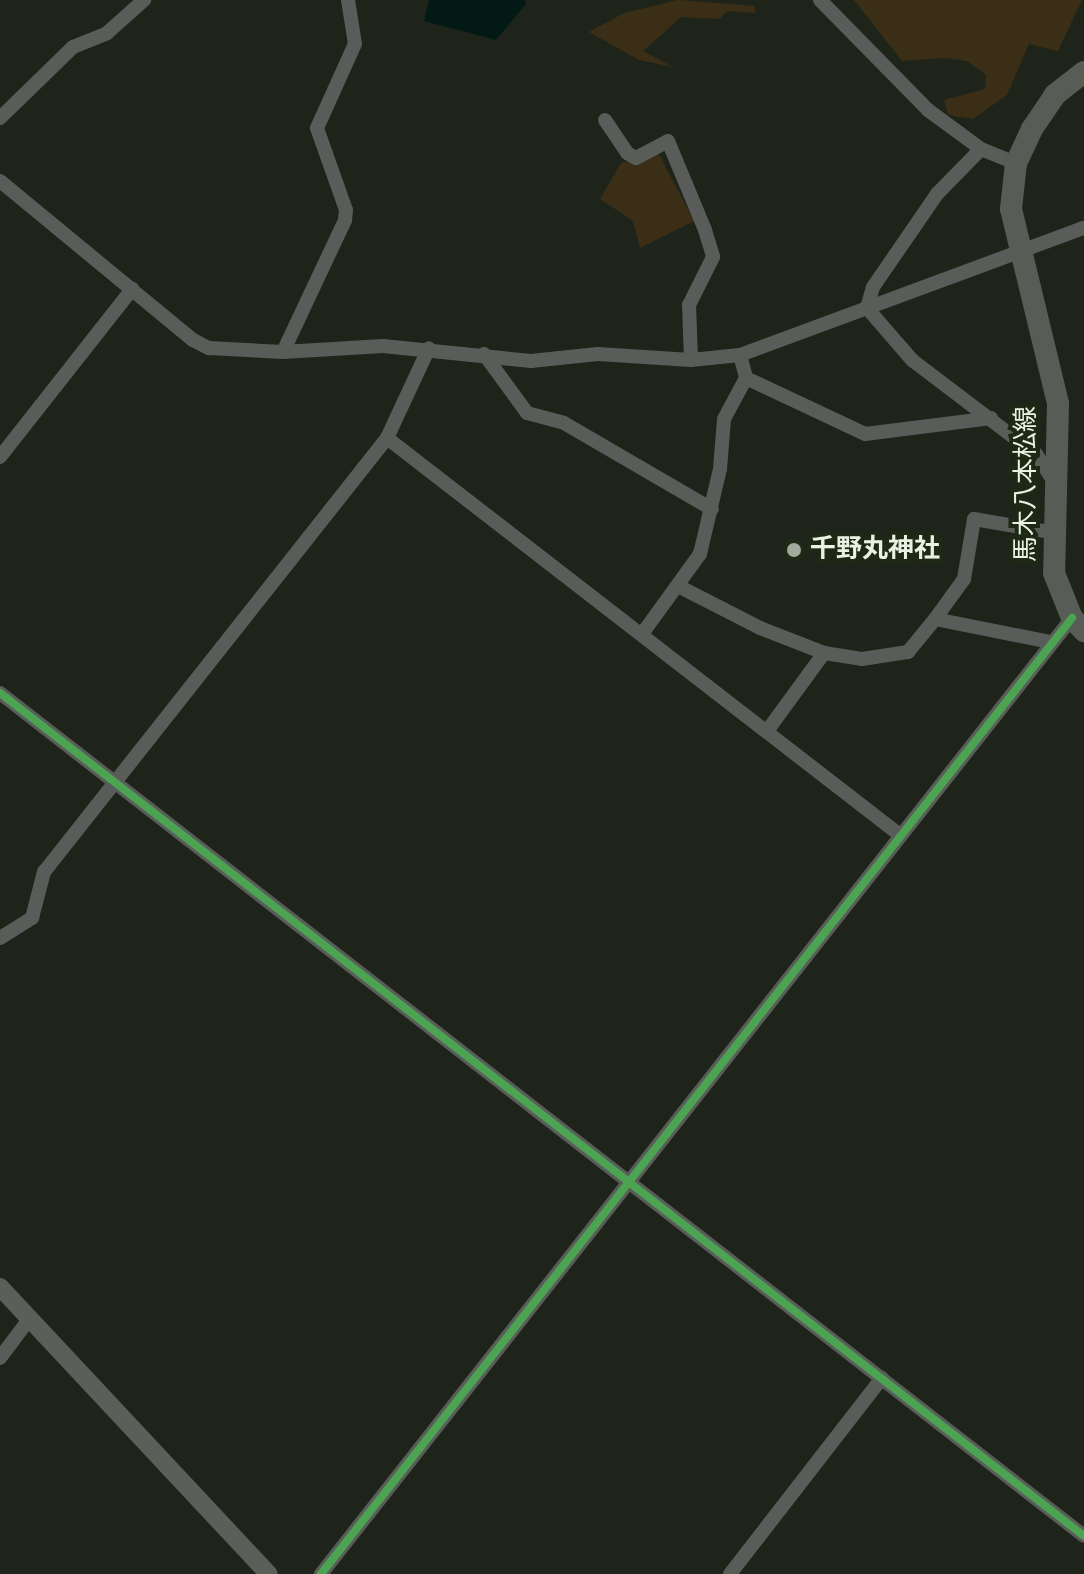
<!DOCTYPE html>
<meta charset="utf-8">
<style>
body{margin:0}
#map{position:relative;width:1084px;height:1574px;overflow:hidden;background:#1f241a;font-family:"Sofia Sans Condensed","Noto Sans JP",sans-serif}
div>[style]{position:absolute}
.green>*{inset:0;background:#3a2e16}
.water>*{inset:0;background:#031915}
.street>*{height:14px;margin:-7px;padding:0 7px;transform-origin:7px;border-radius:7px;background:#595c59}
.secondary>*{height:18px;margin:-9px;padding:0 9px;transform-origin:9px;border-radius:9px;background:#5a5f5a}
.primary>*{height:22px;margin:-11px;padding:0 11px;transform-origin:11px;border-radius:11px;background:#575d56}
.cycleway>*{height:8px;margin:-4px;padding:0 4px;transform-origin:4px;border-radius:4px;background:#4ca352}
.dots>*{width:22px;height:22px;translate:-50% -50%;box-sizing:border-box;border:4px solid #1e2915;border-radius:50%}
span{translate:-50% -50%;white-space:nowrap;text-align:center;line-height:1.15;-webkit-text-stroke:8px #1e2915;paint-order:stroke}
.street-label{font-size:26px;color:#e9f1e4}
.poi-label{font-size:26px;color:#e9f1e4;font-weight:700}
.left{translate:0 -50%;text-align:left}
</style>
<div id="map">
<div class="green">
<i style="clip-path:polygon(678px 0,755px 6px,755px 13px,728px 11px,719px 19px,681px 17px,643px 51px,673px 67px,639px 60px,589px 32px,624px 13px)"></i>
<i style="clip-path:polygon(854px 0,1082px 0,1058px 51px,1029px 44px,1007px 95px,973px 119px,948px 115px,944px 100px,985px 89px,986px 75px,967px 61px,944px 58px,902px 61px)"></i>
<i style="clip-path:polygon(658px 152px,694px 221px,640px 248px,633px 221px,600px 199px,621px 163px)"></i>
</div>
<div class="water">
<i style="clip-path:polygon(429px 0,525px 0,526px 4px,496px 40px,424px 21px)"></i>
</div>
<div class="street">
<i style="left:820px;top:0;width:154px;rotate:45.5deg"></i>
<i style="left:928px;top:110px;width:66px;rotate:36.3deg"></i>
<i style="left:981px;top:149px;width:38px;rotate:22deg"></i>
<i style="left:0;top:118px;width:102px;rotate:-44.2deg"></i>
<i style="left:73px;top:47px;width:37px;rotate:-22deg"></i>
<i style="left:107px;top:33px;width:50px;rotate:-41.7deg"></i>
<i style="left:605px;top:120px;width:40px;rotate:56deg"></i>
<i style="left:627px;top:153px;width:10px;rotate:29deg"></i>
<i style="left:636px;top:158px;width:36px;rotate:-28deg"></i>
<i style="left:668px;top:141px;width:96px;rotate:67.4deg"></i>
<i style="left:705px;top:230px;width:28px;rotate:73deg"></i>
<i style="left:713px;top:257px;width:54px;rotate:116.6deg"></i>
<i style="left:689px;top:305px;width:55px;rotate:87.9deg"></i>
<i style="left:981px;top:149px;width:63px;rotate:134.4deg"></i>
<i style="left:937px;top:194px;width:113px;rotate:124.5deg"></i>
<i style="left:873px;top:287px;width:22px;rotate:106deg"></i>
<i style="left:867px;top:308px;width:69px;rotate:49.1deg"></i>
<i style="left:912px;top:360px;width:156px;rotate:37.2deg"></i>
<i style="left:1036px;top:454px;width:37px;rotate:57deg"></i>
<i style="left:0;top:181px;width:250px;rotate:39.5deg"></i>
<i style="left:193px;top:340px;width:18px;rotate:27deg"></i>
<i style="left:209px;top:348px;width:74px;rotate:3.1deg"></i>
<i style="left:283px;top:352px;width:100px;rotate:-3.4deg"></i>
<i style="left:383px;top:346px;width:149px;rotate:5.8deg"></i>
<i style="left:531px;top:361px;width:67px;rotate:-6deg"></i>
<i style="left:598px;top:354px;width:93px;rotate:3.7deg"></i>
<i style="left:691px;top:360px;width:49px;rotate:-5.8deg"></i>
<i style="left:740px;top:355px;width:367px;rotate:-20.3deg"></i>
<i style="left:283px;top:352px;width:146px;rotate:-64.8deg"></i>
<i style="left:345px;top:220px;width:10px;rotate:-84deg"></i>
<i style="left:346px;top:210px;width:87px;rotate:-109.5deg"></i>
<i style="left:317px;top:128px;width:92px;rotate:-65.7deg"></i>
<i style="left:355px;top:44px;width:45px;rotate:-99deg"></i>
<i style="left:484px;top:354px;width:73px;rotate:53.9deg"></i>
<i style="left:527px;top:413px;width:38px;rotate:15deg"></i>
<i style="left:564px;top:423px;width:171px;rotate:30.2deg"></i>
<i style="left:740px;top:355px;width:24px;rotate:75deg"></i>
<i style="left:746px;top:378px;width:132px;rotate:25.2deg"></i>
<i style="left:865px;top:434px;width:127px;rotate:-7.2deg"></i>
<i style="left:387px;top:438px;width:649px;rotate:37.74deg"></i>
<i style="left:0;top:457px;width:214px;rotate:-51.8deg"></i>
<i style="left:680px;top:587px;width:90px;rotate:27.1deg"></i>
<i style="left:760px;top:628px;width:69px;rotate:21.3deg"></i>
<i style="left:824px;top:653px;width:38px;rotate:9deg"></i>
<i style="left:862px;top:659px;width:47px;rotate:-8.7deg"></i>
<i style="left:908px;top:652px;width:43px;rotate:-50.7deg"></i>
<i style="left:935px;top:619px;width:117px;rotate:11.3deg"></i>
<i style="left:935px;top:619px;width:49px;rotate:-54.1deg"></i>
<i style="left:964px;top:579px;width:61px;rotate:-80.5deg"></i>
<i style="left:974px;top:519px;width:82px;rotate:9.8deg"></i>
<i style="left:642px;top:634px;width:99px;rotate:-54.1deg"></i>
<i style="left:700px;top:554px;width:87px;rotate:-76.8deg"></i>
<i style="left:720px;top:469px;width:50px;rotate:-85.4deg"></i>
<i style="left:724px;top:419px;width:47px;rotate:-61.8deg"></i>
<i style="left:0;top:693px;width:1373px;rotate:37.87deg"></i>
<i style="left:767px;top:731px;width:97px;rotate:-53.8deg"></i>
<i style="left:0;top:938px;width:38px;rotate:-32deg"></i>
<i style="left:32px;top:918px;width:48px;rotate:-75.4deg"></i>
<i style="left:44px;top:872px;width:553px;rotate:-51.68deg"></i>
<i style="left:387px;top:438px;width:99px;rotate:-65deg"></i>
<i style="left:0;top:1358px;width:50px;rotate:-53.1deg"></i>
<i style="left:321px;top:1574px;width:1216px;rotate:-51.85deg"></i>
<i style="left:730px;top:1574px;width:248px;rotate:-52.2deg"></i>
</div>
<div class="secondary">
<i style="left:0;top:1287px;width:393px;rotate:46.9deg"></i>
</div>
<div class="primary">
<i style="left:1084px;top:72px;width:37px;rotate:142deg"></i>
<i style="left:1055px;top:95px;width:41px;rotate:124.1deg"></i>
<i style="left:1032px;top:129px;width:38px;rotate:115deg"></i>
<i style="left:1016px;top:163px;width:46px;rotate:96.2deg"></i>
<i style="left:1011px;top:209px;width:200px;rotate:76.4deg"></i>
<i style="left:1058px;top:403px;width:170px;rotate:91.3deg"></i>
<i style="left:1054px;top:573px;width:48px;rotate:68.2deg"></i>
<i style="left:1072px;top:618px;width:18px;rotate:47deg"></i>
</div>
<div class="cycleway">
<i style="left:0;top:693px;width:1373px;rotate:37.87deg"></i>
<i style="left:321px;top:1574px;width:1216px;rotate:-51.85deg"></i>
</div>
<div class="dots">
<i style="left:794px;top:550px;background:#a2a99d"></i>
</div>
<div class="street-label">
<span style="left:1027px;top:484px;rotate:-90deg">馬木八本松線</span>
</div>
<div class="poi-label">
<span class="left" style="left:810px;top:550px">千野丸神社</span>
</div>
</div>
